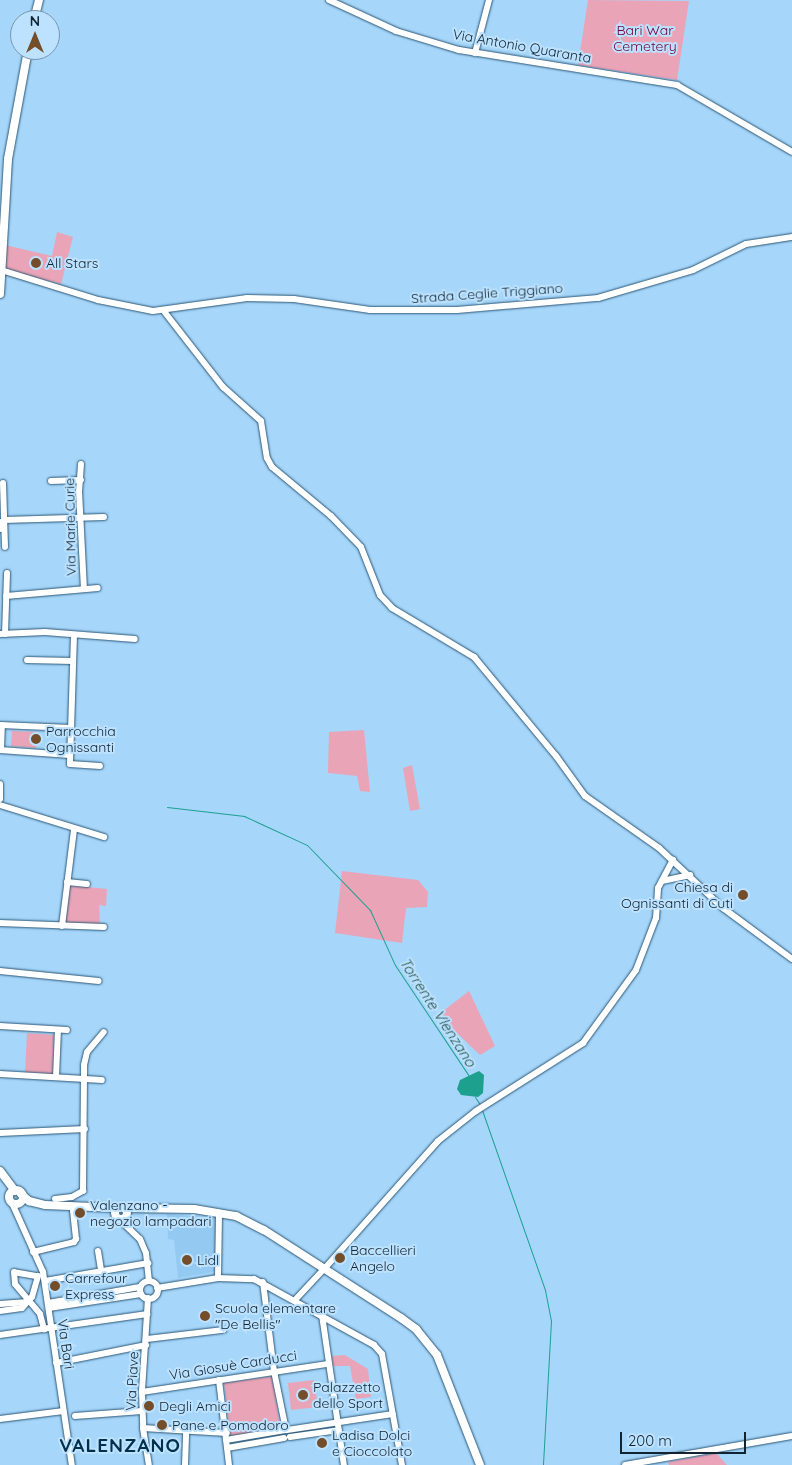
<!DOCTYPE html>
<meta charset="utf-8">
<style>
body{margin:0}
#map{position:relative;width:792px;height:1465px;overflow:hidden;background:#a6d6fa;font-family:Quicksand,sans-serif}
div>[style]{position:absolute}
.built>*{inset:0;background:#94caf2}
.green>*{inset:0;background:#eaa4b7}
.water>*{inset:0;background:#1ea08f}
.stream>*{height:1px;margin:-0.5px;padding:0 0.5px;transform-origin:0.5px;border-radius:0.5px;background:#1ea08f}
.roads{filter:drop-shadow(0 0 1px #2b5776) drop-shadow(0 0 1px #2b5776)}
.minor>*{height:6px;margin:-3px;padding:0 3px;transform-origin:3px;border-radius:3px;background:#fff}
.minor>.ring{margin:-3px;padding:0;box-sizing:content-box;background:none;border:6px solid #fff;border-radius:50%}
.major>*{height:8px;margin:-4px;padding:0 4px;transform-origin:4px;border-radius:4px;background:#fff}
.major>.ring{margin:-4px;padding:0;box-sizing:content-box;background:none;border:8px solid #fff;border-radius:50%}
.dots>*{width:14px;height:14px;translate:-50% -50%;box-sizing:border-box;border:2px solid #bce2ff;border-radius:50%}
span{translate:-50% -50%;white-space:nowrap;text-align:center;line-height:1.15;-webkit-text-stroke:4px #bce2ff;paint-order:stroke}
.park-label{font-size:14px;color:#6e0336}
.street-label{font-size:14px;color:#112431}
.poi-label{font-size:14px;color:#112431}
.left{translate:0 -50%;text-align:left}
.right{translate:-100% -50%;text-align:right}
.water-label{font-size:15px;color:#23544c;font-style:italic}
.district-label{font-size:19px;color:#00304c;font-weight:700;letter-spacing:1px}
.north{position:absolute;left:10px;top:10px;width:50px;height:50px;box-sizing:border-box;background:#bce2ff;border:1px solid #7896ad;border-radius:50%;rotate:0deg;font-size:14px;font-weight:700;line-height:20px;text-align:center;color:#112431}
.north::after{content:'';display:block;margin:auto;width:18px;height:22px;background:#744d2a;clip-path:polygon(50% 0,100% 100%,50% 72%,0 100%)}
.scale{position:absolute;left:620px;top:1432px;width:126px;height:22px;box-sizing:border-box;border:2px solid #112431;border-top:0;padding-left:6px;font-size:15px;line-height:18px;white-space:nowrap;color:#112431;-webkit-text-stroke:4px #bce2ff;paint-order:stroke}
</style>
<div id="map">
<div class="built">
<i style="clip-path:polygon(167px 1214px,217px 1218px,217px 1271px,178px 1278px,174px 1240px,168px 1239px)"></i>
</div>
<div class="green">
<i style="clip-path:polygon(588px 0,689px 1px,677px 80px,578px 65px)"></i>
<i style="clip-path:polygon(57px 232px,73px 237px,61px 284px,5px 270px,5px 245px,52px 256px)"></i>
<i style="clip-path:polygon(364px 730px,370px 792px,360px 791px,357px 776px,328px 773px,329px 732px)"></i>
<i style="clip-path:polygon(12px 731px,37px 732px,36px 748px,11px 746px)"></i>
<i style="clip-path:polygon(412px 765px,420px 809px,410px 811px,403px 768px)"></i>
<i style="clip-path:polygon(342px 871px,418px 880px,428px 892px,427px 907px,406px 908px,402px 943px,335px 933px)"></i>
<i style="clip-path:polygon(68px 885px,107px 889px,106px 906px,99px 905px,100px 925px,64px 923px)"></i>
<i style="clip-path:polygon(469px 991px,495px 1046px,480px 1055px,438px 1015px)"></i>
<i style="clip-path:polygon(27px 1033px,54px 1035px,53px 1075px,25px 1073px)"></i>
<i style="clip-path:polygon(345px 1355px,368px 1369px,371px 1397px,356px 1399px,350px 1366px,333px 1366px,332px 1356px)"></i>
<i style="clip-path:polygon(273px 1376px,280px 1428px,230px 1436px,224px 1383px)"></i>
<i style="clip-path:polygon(314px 1380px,318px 1407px,291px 1410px,288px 1383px)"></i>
<i style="clip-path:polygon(716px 1453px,727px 1465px,669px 1465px,668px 1462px)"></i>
</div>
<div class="water">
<i style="clip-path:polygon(479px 1071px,484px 1075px,483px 1093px,478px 1097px,461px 1095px,457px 1089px,460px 1080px)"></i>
</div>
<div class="stream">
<i style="left:167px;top:807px;width:78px;rotate:6.7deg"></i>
<i style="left:244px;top:816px;width:69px;rotate:24.7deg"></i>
<i style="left:307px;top:845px;width:91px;rotate:45.9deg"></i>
<i style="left:370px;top:910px;width:60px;rotate:65.6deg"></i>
<i style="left:395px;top:965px;width:133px;rotate:56.3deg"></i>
<i style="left:475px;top:1097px;width:11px;rotate:56deg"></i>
<i style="left:482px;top:1110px;width:191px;rotate:70.7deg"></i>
<i style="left:545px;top:1290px;width:32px;rotate:79deg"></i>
<i style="left:551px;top:1321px;width:144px;rotate:93.2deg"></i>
</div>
<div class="roads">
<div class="minor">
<i style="left:329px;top:0;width:74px;rotate:24.8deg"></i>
<i style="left:396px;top:31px;width:66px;rotate:16.8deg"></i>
<i style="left:459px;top:50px;width:221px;rotate:9.1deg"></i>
<i style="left:677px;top:85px;width:133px;rotate:30.2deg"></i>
<i style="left:475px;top:53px;width:55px;rotate:-75.2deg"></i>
<i style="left:1px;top:270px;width:102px;rotate:17.2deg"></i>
<i style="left:98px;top:300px;width:56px;rotate:11.3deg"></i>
<i style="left:153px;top:311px;width:95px;rotate:-7.9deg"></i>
<i style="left:247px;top:298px;width:47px;rotate:1.2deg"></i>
<i style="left:294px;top:299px;width:77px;rotate:8.2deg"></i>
<i style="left:370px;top:310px;width:87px"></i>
<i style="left:457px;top:310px;width:142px;rotate:-4.9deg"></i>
<i style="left:598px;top:298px;width:99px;rotate:-16.4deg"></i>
<i style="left:693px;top:270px;width:59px;rotate:-26.1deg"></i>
<i style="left:746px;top:244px;width:47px;rotate:-8.7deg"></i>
<i style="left:163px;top:310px;width:98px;rotate:52.1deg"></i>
<i style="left:223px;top:387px;width:51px;rotate:41.8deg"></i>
<i style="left:261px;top:421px;width:37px;rotate:81deg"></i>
<i style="left:267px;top:458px;width:10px;rotate:61deg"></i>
<i style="left:272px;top:467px;width:77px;rotate:39.7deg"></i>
<i style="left:331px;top:516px;width:43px;rotate:45.9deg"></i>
<i style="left:361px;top:547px;width:52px;rotate:68.4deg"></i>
<i style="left:380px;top:595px;width:18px;rotate:47deg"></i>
<i style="left:392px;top:608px;width:96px;rotate:30.9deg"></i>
<i style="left:474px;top:657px;width:129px;rotate:50.4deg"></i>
<i style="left:556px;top:756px;width:49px;rotate:54.1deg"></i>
<i style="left:585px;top:796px;width:90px;rotate:35.1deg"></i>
<i style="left:659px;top:848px;width:88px;rotate:43.2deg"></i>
<i style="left:723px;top:908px;width:86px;rotate:36.5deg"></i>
<i style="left:81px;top:464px;width:27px;rotate:94deg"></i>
<i style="left:79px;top:491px;width:98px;rotate:87.1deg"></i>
<i style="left:51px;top:481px;width:30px;rotate:-2deg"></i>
<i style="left:3px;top:483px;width:64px;rotate:88.2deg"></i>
<i style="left:4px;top:520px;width:100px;rotate:-1.7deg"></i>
<i style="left:6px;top:596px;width:92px;rotate:-5deg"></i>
<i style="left:0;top:634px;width:45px;rotate:-2.5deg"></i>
<i style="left:45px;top:632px;width:90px;rotate:4.4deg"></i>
<i style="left:5px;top:634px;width:61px;rotate:-88.1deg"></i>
<i style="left:74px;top:635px;width:129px;rotate:91.8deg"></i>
<i style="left:70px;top:764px;width:30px;rotate:4deg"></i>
<i style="left:27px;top:660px;width:46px;rotate:1.2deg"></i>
<i style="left:0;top:725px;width:71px;rotate:2.4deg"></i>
<i style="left:0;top:750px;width:70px;rotate:4.1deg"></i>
<i style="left:1px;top:750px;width:25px;rotate:-88deg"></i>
<i style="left:0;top:784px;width:15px;rotate:90deg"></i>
<i style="left:0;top:805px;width:109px;rotate:17.1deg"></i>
<i style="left:662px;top:881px;width:29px;rotate:-12deg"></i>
<i style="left:67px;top:882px;width:20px;rotate:6deg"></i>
<i style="left:0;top:923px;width:104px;rotate:2.2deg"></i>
<i style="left:62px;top:926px;width:98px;rotate:-82.9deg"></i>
<i style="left:0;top:971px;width:99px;rotate:5.8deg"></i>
<i style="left:0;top:1026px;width:67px;rotate:3.4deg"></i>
<i style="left:0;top:1074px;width:102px;rotate:3.4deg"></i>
<i style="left:56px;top:1077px;width:47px;rotate:-87.6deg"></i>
<i style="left:0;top:1133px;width:85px;rotate:-2.7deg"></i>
<i style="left:55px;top:1199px;width:17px;rotate:-7deg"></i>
<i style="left:72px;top:1197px;width:13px;rotate:-29deg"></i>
<i style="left:83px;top:1191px;width:126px;rotate:-89.5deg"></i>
<i style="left:84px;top:1065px;width:13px;rotate:-77deg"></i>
<i style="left:87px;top:1052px;width:26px;rotate:-50deg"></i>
<i style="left:12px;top:1203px;width:76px;rotate:65.8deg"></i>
<i style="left:43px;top:1272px;width:195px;rotate:81.5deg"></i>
<i style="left:127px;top:1216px;width:12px;rotate:76deg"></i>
<i style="left:119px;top:1219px;width:29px;rotate:44deg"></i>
<i style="left:140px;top:1239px;width:15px;rotate:67deg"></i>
<i style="left:146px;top:1253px;width:28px;rotate:84deg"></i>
<i style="left:98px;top:1251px;width:20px;rotate:81deg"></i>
<i style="left:33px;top:1252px;width:42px;rotate:-13.7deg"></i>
<i style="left:74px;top:1242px;width:4px;rotate:-56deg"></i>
<i style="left:76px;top:1239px;width:29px;rotate:-96deg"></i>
<i style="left:325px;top:1268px;width:170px;rotate:-48.3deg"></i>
<i style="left:438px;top:1141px;width:48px;rotate:-38.3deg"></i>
<i style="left:476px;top:1111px;width:127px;rotate:-32.4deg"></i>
<i style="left:583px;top:1043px;width:90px;rotate:-54deg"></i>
<i style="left:636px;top:970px;width:56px;rotate:-69deg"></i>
<i style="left:656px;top:918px;width:30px;rotate:-86deg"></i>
<i style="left:658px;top:888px;width:32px;rotate:-62deg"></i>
<i style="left:36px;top:1276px;width:22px;rotate:-170deg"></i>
<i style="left:14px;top:1272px;width:12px;rotate:85deg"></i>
<i style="left:15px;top:1284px;width:39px;rotate:50deg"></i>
<i style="left:40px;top:1314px;width:16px;rotate:75deg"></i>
<i style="left:218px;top:1278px;width:62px;rotate:-89.1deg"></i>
<i style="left:45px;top:1281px;width:105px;rotate:-9.9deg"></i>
<i class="ring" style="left:140px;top:1281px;width:12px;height:12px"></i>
<i style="left:263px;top:1282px;width:90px;rotate:83deg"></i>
<i style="left:274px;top:1371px;width:60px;rotate:78.5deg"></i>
<i style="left:157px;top:1288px;width:62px;rotate:-9.3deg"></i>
<i style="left:218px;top:1278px;width:36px;rotate:2deg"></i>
<i style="left:254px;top:1279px;width:137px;rotate:28.8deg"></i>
<i style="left:374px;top:1345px;width:12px;rotate:48deg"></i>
<i style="left:382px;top:1354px;width:113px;rotate:79.8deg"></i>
<i style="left:148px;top:1298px;width:94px;rotate:93.7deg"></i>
<i style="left:142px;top:1392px;width:36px;rotate:88deg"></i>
<i style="left:143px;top:1428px;width:37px;rotate:81deg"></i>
<i style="left:295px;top:1300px;width:38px;rotate:-47deg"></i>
<i style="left:48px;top:1303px;width:93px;rotate:-9.9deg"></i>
<i style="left:0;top:1304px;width:28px;rotate:-4deg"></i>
<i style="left:49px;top:1308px;width:93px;rotate:-8.7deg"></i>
<i style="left:0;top:1311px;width:22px;rotate:-8deg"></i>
<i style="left:22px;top:1308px;width:15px;rotate:-48deg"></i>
<i style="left:32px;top:1297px;width:22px;rotate:-74deg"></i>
<i style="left:322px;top:1315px;width:152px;rotate:81.7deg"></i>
<i style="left:0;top:1335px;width:149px;rotate:-8.1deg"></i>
<i style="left:147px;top:1339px;width:77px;rotate:-6.8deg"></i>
<i style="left:56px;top:1363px;width:92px;rotate:-11.3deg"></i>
<i style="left:219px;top:1380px;width:86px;rotate:83.3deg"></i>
<i style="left:142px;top:1392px;width:188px;rotate:-8.6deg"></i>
<i style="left:75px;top:1416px;width:67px;rotate:-4.3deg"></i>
<i style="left:0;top:1419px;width:64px;rotate:-7.2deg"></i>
<i style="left:143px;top:1428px;width:84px;rotate:3.4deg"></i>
<i style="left:287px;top:1430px;width:107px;rotate:-8.6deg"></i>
<i style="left:290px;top:1437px;width:49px;rotate:-8.1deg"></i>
<i style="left:226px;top:1440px;width:60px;rotate:-9.6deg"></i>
<i style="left:227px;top:1448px;width:58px;rotate:-10deg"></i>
<i style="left:185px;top:1465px;width:33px;rotate:-88deg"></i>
<i style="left:625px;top:1465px;width:169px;rotate:-9.9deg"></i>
</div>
<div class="major">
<i style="left:34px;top:20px;width:21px;rotate:-76deg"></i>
<i style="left:0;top:294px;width:135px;rotate:-86.6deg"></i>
<i style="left:8px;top:159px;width:111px;rotate:-79.6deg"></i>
<i style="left:0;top:523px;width:5px;rotate:90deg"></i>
<i style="left:0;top:1171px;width:25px;rotate:53deg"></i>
<i class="ring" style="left:9px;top:1190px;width:6px;height:6px"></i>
<i style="left:21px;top:1194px;width:11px;rotate:41deg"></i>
<i style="left:29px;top:1201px;width:16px;rotate:14deg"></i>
<i style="left:45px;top:1205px;width:73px;rotate:2.4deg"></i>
<i class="ring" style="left:115px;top:1207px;width:4px;height:4px"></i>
<i style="left:124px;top:1208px;width:70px;rotate:0.8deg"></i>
<i style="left:194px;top:1209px;width:43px;rotate:9.5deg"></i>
<i style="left:236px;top:1216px;width:31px;rotate:27deg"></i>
<i style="left:264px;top:1230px;width:163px;rotate:32.7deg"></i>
<i style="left:401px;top:1318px;width:19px;rotate:36deg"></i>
<i style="left:416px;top:1329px;width:33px;rotate:51deg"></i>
<i style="left:437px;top:1355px;width:118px;rotate:68.6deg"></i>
</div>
</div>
<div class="dots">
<i style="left:36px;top:263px;background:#744d2a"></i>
<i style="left:36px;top:739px;background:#744d2a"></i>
<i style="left:743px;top:895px;background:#744d2a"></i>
<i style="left:80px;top:1213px;background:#744d2a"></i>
<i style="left:340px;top:1258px;background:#744d2a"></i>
<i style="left:187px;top:1260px;background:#744d2a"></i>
<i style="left:55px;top:1286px;background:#744d2a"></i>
<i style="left:205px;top:1316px;background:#744d2a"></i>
<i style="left:303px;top:1395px;background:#744d2a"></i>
<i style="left:149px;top:1406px;background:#744d2a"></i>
<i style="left:162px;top:1425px;background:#744d2a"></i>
<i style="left:322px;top:1443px;background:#744d2a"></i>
</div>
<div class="park-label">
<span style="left:645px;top:38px">Bari War<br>Cemetery</span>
</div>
<div class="street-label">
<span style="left:522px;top:46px;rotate:10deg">Via Antonio Quaranta</span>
<span style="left:487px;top:293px;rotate:-4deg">Strada Ceglie Triggiano</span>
<span style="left:70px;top:527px;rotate:-91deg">Via Marie Curie</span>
<span style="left:66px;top:1344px;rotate:82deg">Via Bari</span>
<span style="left:233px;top:1365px;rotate:-9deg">Via Giosuè Carducci</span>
<span style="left:132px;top:1381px;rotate:-87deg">Via Piave</span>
</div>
<div class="poi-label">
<span class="left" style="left:46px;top:263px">All Stars</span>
<span class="left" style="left:46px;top:739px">Parrocchia<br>Ognissanti</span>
<span class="right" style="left:733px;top:895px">Chiesa di<br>Ognissanti di Cuti</span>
<span class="left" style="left:90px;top:1213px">Valenzano -<br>negozio lampadari</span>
<span class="left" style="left:350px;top:1258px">Baccellieri<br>Angelo</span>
<span class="left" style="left:197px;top:1260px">Lidl</span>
<span class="left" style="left:65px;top:1286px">Carrefour<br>Express</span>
<span class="left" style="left:215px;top:1316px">Scuola elementare<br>"De Bellis"</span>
<span class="left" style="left:313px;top:1395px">Palazzetto<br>dello Sport</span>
<span class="left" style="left:159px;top:1406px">Degli Amici</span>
<span class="left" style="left:172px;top:1425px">Pane e Pomodoro</span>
<span class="left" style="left:332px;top:1443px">Ladisa Dolci<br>e Cioccolato</span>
</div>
<div class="water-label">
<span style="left:438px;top:1012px;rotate:57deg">Torrente Vlenzano</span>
</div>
<div class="district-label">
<span style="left:120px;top:1446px">VALENZANO</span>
</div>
<div class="north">N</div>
<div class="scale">200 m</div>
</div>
